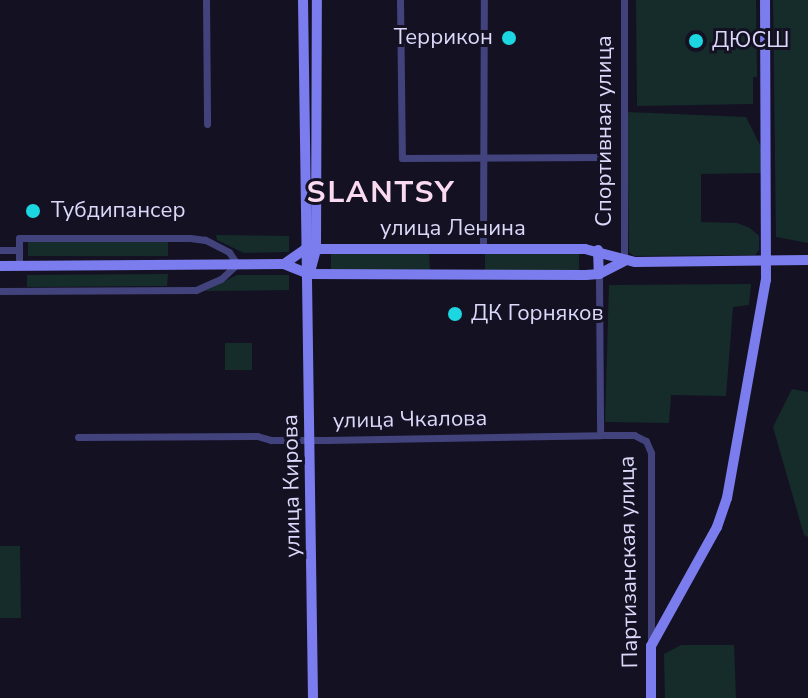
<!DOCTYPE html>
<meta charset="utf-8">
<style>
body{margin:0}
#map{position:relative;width:808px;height:698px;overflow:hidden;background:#141123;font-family:"Nunito Sans",sans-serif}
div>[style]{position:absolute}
.green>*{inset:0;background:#152c2a}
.street>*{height:7px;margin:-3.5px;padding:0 3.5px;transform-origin:3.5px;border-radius:3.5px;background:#42437c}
.secondary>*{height:10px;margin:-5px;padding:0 5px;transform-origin:5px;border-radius:5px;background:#7b7dee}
.dots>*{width:22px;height:22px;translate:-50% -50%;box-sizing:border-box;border:4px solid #141123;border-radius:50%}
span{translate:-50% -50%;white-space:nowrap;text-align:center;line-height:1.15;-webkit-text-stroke:6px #141123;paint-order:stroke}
.poi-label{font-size:22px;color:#dbd8fa}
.right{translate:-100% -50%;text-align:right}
.left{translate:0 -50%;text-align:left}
.street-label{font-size:22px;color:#dbd8fa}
.district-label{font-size:30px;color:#fadaf0;font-weight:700;letter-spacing:2px}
</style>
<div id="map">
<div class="green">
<i style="clip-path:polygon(636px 0,756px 0,757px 77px,753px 77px,753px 104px,637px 106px)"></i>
<i style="clip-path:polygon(773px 0,808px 0,808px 243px,776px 237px)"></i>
<i style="clip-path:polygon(627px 112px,746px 117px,762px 149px,762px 173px,701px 174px,701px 222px,737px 223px,750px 228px,759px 236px,759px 250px,755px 255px,634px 256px,629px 252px)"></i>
<i style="clip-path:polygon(216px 235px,289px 236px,289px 252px,244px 253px,217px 240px)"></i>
<i style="clip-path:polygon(168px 241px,168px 256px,28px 256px,28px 242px)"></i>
<i style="clip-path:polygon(429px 253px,430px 271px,331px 270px,331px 254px)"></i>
<i style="clip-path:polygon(485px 253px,579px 253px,579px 270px,485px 270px)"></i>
<i style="clip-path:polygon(168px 274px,167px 286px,27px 287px,27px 275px)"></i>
<i style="clip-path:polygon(237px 275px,289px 275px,289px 290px,205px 291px)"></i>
<i style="clip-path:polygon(751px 284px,749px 305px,733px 307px,726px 396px,671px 395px,669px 423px,605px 422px,609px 285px)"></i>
<i style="clip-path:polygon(225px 343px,252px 343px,252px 370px,225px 370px)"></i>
<i style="clip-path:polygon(792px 389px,808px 392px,808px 537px,804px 535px,773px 427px)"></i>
<i style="clip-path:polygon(0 546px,20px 546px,21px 618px,0 618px)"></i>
<i style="clip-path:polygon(681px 645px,734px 645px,736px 698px,665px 698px,664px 654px)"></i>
</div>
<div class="street">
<i style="left:206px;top:0;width:124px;rotate:89.5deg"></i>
<i style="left:400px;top:0;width:158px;rotate:89.3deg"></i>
<i style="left:402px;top:158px;width:202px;rotate:-0.3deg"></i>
<i style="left:624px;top:0;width:261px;rotate:90deg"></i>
<i style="left:483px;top:249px;width:249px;rotate:-89.8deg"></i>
<i style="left:0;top:250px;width:19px"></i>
<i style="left:599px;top:274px;width:161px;rotate:89.6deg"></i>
<i style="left:600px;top:435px;width:34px"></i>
<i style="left:634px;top:435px;width:13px;rotate:27deg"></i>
<i style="left:646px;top:441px;width:13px;rotate:67deg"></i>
<i style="left:651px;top:453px;width:191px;rotate:90deg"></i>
<i style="left:0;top:291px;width:196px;rotate:-0.3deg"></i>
<i style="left:196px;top:290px;width:27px;rotate:-24deg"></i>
<i style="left:221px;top:279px;width:22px;rotate:-43deg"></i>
<i style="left:237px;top:264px;width:14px;rotate:-124deg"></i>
<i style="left:229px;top:252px;width:27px;rotate:-153deg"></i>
<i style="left:205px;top:240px;width:15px;rotate:-172deg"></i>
<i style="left:190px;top:238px;width:171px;rotate:180deg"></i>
<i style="left:19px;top:238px;width:27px;rotate:90deg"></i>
<i style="left:78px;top:437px;width:179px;rotate:-0.3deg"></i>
<i style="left:257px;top:436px;width:15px;rotate:16deg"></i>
<i style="left:271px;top:440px;width:55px"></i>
<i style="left:326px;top:440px;width:274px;rotate:-1deg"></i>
</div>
<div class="secondary">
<i style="left:303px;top:0;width:698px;rotate:89.18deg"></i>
<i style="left:598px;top:250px;width:24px;rotate:88deg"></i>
<i style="left:284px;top:264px;width:24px;rotate:-35deg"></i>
<i style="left:304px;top:250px;width:18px;rotate:-3deg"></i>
<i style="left:322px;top:249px;width:263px"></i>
<i style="left:585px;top:249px;width:52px;rotate:14.6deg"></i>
<i style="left:635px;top:262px;width:173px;rotate:-0.7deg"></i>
<i style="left:0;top:266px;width:284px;rotate:-0.4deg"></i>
<i style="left:284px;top:264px;width:27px;rotate:22deg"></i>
<i style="left:309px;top:274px;width:277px;rotate:0.2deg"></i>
<i style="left:586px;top:275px;width:13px;rotate:-4deg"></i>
<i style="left:599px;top:274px;width:28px;rotate:-27deg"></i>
<i style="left:310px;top:272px;width:24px;rotate:-75deg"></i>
<i style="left:316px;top:249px;width:249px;rotate:-89.8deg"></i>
<i style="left:651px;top:698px;width:52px;rotate:-90deg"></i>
<i style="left:651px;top:646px;width:136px;rotate:-61deg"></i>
<i style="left:717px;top:527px;width:31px;rotate:-71deg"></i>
<i style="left:727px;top:498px;width:221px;rotate:-79.9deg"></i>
<i style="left:766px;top:280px;width:280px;rotate:-90.2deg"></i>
</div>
<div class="dots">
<i style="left:509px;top:38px;background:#1cd7e2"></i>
<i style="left:696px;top:41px;background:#1cd7e2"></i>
<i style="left:33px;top:211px;background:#1cd7e2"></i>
<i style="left:455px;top:314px;background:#1cd7e2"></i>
</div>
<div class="poi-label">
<span class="right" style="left:493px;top:38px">Террикон</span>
<span class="left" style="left:712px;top:41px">ДЮСШ</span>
<span class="left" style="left:51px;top:211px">Тубдипансер</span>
<span class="left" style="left:471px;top:314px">ДК Горняков</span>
</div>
<div class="street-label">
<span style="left:605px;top:131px;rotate:-90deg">Спортивная улица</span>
<span style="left:453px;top:229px">улица Ленина</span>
<span style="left:410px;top:420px;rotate:-1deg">улица Чкалова</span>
<span style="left:292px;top:486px;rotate:-91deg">улица Кирова</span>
<span style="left:629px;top:562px;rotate:-91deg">Партизанская улица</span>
</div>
<div class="district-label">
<span style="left:381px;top:193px">SLANTSY</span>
</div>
</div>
